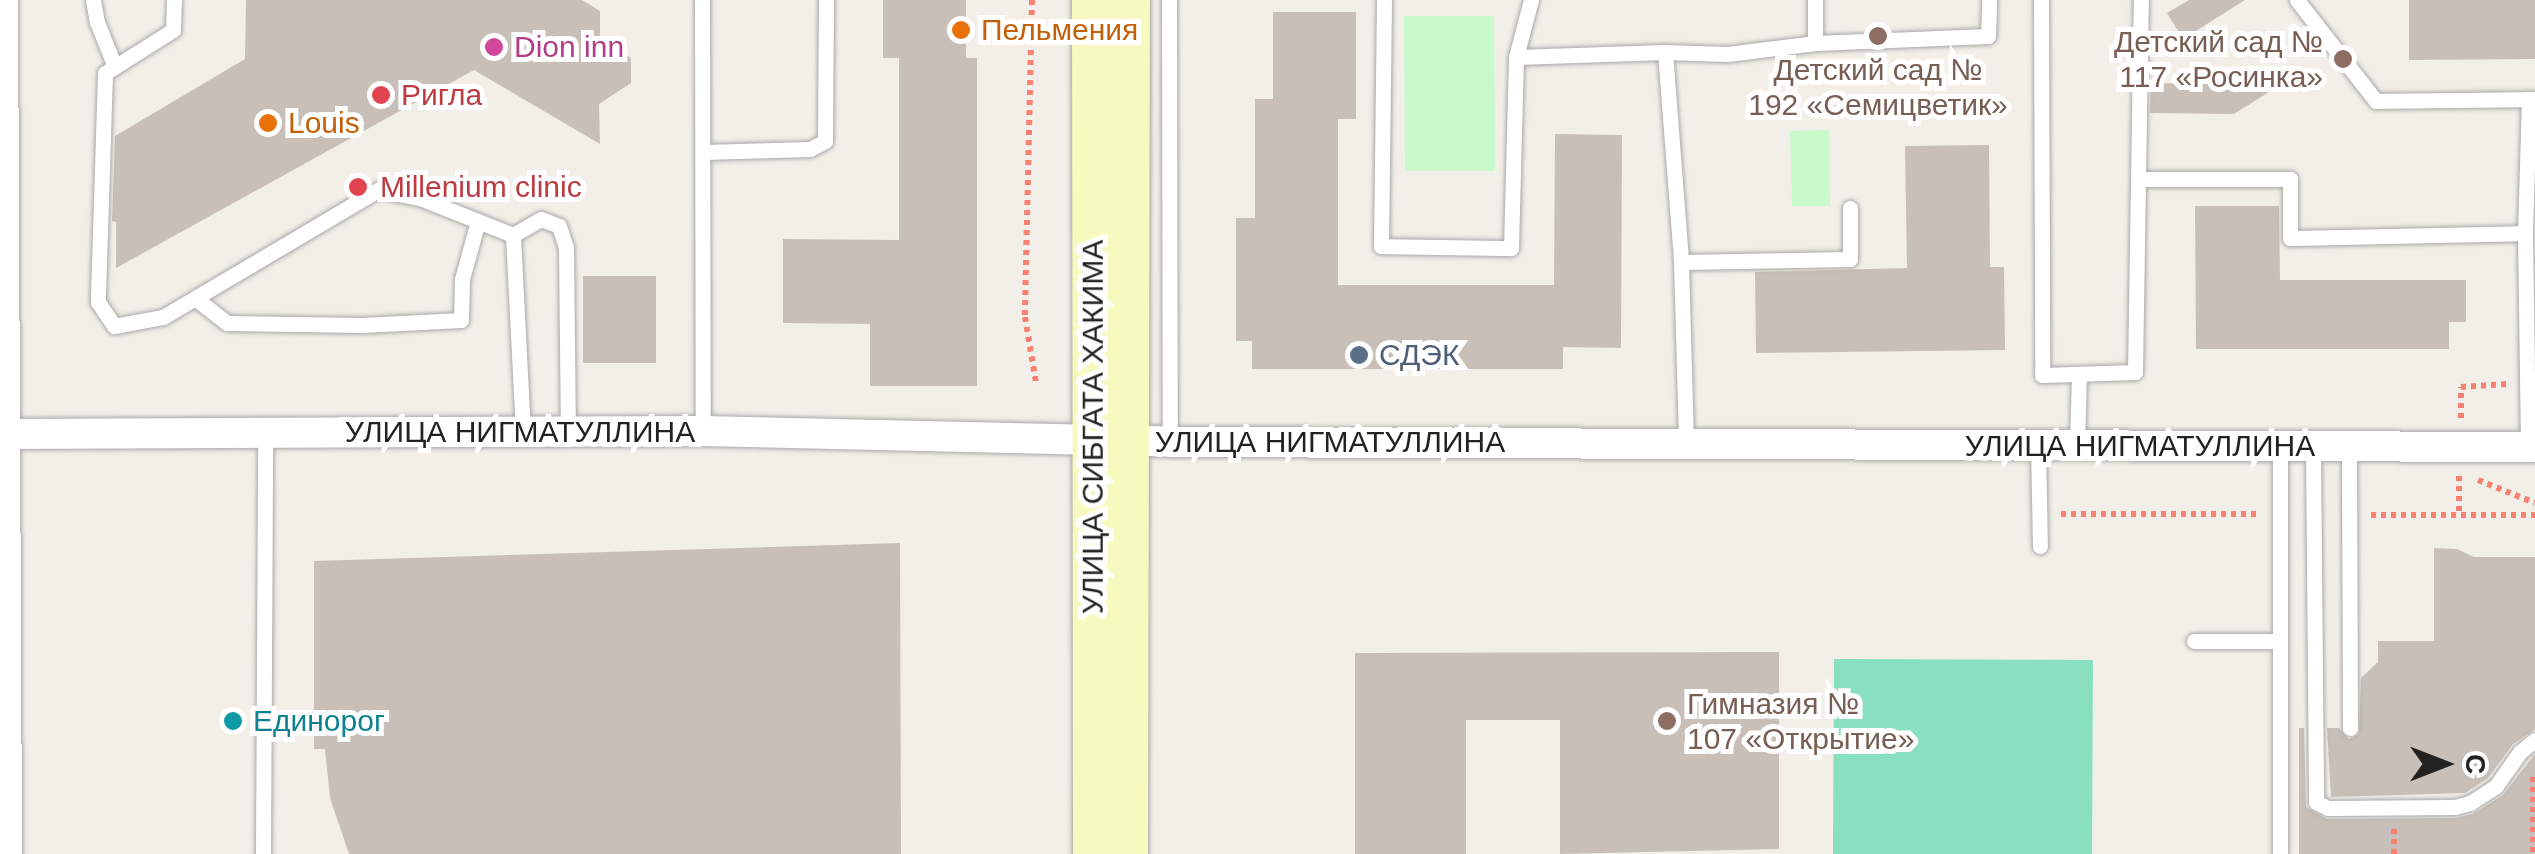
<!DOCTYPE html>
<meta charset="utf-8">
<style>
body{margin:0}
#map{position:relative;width:2535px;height:854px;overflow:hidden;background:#f2efe9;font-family:Arial,sans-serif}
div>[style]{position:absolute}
.park>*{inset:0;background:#c8facc}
.pitch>*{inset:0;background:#88e0be}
.building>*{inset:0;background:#c7bfb8}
.path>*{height:6px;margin-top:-3px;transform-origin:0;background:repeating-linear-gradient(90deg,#fa8072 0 5px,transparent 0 10px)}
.roads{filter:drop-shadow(0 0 2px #a9a9a9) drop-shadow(0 0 2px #a9a9a9)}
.service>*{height:15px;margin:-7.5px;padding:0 7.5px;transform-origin:7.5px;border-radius:7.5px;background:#fff}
.minor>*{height:30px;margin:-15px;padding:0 15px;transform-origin:15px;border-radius:15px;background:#fff}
.secondary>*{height:42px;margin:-21px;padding:0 21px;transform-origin:21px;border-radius:21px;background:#f7fabf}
.dots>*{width:28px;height:28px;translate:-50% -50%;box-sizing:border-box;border:5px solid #fff;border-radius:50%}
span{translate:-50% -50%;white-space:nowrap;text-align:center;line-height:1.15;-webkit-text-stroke:10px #fff;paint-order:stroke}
.food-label{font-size:30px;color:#c56008}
.left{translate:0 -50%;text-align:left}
.education-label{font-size:30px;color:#785e54}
.right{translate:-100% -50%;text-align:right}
.hotel-label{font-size:30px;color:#b23c85}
.health-label{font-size:30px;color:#be3a42}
.service-label{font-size:30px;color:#4e5e75}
.street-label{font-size:30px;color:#222}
.culture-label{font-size:30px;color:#0d838f}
.north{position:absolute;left:2395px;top:714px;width:100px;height:100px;-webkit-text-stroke:8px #fff;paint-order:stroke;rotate:90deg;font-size:28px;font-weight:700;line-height:40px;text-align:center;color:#222}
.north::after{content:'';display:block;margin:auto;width:35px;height:45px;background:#222;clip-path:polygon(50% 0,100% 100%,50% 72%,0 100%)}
</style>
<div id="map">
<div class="park">
<i style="clip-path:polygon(1404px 16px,1494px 16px,1495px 171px,1405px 171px)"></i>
<i style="clip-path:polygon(1829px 130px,1830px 206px,1792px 206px,1790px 131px)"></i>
</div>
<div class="pitch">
<i style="clip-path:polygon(1834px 659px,2093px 660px,2092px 854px,1833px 854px)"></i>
</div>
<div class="building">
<i style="clip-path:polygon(246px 0,582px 0,600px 11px,600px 38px,631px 58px,631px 83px,599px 104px,600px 144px,474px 70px,116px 268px,116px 222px,112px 221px,115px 136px,245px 59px)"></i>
<i style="clip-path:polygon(883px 0,966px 0,966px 58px,977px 58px,977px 386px,870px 386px,870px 324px,783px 323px,783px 239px,899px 240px,899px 58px,883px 58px)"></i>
<i style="clip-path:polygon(2189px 0,2245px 0,2183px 39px,2167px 13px)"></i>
<i style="clip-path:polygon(2409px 0,2535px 0,2535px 59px,2409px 60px)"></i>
<i style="clip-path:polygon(1273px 12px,1356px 12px,1356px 119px,1338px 119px,1338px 285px,1554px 285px,1555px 134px,1622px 135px,1621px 348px,1563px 347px,1563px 369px,1252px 369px,1252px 341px,1236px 341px,1236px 218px,1255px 218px,1255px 99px,1273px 99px)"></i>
<i style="clip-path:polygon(2252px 66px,2269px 92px,2234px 114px,2150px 113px,2151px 83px,2225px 84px)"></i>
<i style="clip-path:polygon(1989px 145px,1990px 267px,2004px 267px,2005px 350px,1756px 353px,1755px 272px,1907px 268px,1905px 146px)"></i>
<i style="clip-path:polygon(2195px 206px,2279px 206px,2280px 280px,2466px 280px,2466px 322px,2449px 322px,2449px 349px,2196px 349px)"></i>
<i style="clip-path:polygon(583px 276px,656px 276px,656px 363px,583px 363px)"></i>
<i style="clip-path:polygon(900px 543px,901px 854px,349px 854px,330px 798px,325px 749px,314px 749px,314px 561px)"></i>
<i style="clip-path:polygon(2434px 548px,2457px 549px,2474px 557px,2535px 557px,2535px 729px,2513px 744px,2488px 778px,2465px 793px,2331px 797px,2327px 728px,2339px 728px,2349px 739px,2359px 734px,2361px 678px,2378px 662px,2378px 641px,2434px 641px)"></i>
<i style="clip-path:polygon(1779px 652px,1779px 849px,1560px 854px,1560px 720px,1466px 720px,1466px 854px,1355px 854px,1355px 653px)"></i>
<i style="clip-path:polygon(2299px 728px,2304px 728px,2306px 807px,2327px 819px,2455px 818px,2473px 814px,2503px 795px,2535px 754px,2535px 854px,2299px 854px)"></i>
</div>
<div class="path">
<i style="left:1032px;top:0;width:317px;rotate:91.3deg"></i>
<i style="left:1025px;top:317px;width:67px;rotate:80.5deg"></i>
<i style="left:2461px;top:418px;width:31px;rotate:-90deg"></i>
<i style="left:2461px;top:387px;width:46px;rotate:-3.7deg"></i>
<i style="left:2459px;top:476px;width:39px;rotate:90deg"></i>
<i style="left:2478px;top:480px;width:61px;rotate:22deg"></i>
<i style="left:2061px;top:514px;width:198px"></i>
<i style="left:2371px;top:515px;width:164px"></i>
<i style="left:2533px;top:777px;width:77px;rotate:90deg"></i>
<i style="left:2394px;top:829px;width:25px;rotate:90deg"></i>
</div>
<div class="roads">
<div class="service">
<i style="left:93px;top:0;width:22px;rotate:80deg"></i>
<i style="left:97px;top:22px;width:48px;rotate:68.2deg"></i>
<i style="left:174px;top:0;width:30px;rotate:92deg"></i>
<i style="left:173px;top:30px;width:80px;rotate:147.7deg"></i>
<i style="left:105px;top:73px;width:229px;rotate:91.8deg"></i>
<i style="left:98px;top:302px;width:29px;rotate:56deg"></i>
<i style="left:114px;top:326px;width:50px;rotate:-10.4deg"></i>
<i style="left:163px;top:317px;width:250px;rotate:-30.6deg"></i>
<i style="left:378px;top:190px;width:43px;rotate:10.8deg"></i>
<i style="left:420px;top:198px;width:100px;rotate:21.7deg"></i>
<i style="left:702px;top:0;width:431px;rotate:89.9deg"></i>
<i style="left:1169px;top:0;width:442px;rotate:89.9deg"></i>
<i style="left:1384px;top:0;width:246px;rotate:90.7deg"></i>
<i style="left:1381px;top:246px;width:130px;rotate:0.9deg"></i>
<i style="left:1511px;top:248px;width:191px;rotate:-88.5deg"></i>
<i style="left:1516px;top:57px;width:149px;rotate:-1.9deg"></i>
<i style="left:1665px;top:52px;width:211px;rotate:85.6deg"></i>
<i style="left:1681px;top:262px;width:182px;rotate:88.4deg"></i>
<i style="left:2041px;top:0;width:375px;rotate:89.8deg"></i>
<i style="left:2042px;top:375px;width:93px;rotate:-1.8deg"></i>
<i style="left:2135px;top:372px;width:372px;rotate:-89.1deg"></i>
<i style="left:2297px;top:0;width:128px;rotate:52deg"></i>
<i style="left:2376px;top:101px;width:159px;rotate:-0.7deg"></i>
<i style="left:1815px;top:43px;width:43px;rotate:-90deg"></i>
<i style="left:1665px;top:52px;width:62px;rotate:1.8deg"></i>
<i style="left:1727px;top:54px;width:89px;rotate:-7.1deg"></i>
<i style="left:1815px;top:43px;width:173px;rotate:-2.3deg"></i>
<i style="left:1988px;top:36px;width:36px;rotate:-88deg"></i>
<i style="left:1516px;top:57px;width:59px;rotate:-75.3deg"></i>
<i style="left:703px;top:152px;width:107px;rotate:-1.6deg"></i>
<i style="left:810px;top:149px;width:17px;rotate:-28deg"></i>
<i style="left:825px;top:141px;width:141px;rotate:-89.6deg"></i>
<i style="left:2141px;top:179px;width:149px"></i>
<i style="left:2290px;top:179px;width:59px;rotate:90deg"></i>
<i style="left:2290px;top:238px;width:235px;rotate:-1.2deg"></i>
<i style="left:1681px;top:262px;width:169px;rotate:-1deg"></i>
<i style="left:1850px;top:259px;width:51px;rotate:-90deg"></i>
<i style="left:195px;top:298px;width:41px;rotate:38deg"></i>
<i style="left:227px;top:323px;width:135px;rotate:0.8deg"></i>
<i style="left:362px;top:325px;width:99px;rotate:-2.9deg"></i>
<i style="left:461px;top:320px;width:41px;rotate:-88.6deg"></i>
<i style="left:462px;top:279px;width:60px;rotate:-74.6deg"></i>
<i style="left:523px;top:433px;width:198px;rotate:-92.9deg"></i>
<i style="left:513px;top:235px;width:32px;rotate:-30deg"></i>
<i style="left:541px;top:219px;width:19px;rotate:21deg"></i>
<i style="left:559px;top:226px;width:23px;rotate:72deg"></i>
<i style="left:566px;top:248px;width:184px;rotate:89.4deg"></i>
<i style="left:2038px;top:445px;width:101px;rotate:88.9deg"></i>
<i style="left:2077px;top:445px;width:70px;rotate:-88.4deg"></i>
<i style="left:2280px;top:446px;width:408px;rotate:90deg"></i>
<i style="left:2313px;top:446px;width:356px;rotate:89.5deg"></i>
<i style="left:2316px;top:802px;width:13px;rotate:27deg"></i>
<i style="left:2328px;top:808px;width:127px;rotate:-0.5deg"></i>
<i style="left:2455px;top:807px;width:16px;rotate:-15deg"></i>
<i style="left:2470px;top:803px;width:31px;rotate:-33deg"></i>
<i style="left:2496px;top:786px;width:42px;rotate:-54.8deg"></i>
<i style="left:2520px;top:752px;width:19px;rotate:-39deg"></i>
<i style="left:2349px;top:447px;width:281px;rotate:89.8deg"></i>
<i style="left:2528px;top:447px;width:214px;rotate:-90.8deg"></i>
<i style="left:2525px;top:233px;width:134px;rotate:-88.3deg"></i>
<i style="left:2194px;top:641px;width:86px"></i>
<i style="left:263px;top:854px;width:421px;rotate:-89.7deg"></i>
</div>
<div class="minor">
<i style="left:3px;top:0;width:854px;rotate:89.73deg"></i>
<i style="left:5px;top:434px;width:698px;rotate:-0.25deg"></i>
<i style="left:703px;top:431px;width:467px;rotate:1.3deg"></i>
<i style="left:1170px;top:442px;width:1365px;rotate:0.21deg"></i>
</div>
<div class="secondary">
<i style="left:1093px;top:0;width:854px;rotate:89.93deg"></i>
<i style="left:1127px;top:854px;width:854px;rotate:-89.87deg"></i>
</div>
</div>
<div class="dots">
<i style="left:961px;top:30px;background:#e8710a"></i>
<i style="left:1878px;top:36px;background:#8d6e63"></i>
<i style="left:494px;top:47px;background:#d1479c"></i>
<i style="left:2343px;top:59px;background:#8d6e63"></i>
<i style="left:381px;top:95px;background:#e0444e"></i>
<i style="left:268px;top:123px;background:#e8710a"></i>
<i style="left:358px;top:187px;background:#e0444e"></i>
<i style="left:1359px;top:355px;background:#5c6f8a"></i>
<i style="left:233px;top:721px;background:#0f9aa8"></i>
<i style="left:1667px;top:721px;background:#8d6e63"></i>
</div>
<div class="food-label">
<span class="left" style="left:981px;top:30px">Пельмения</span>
<span class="left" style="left:288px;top:123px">Louis</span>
</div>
<div class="education-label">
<span class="right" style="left:2323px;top:59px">Детский сад №<br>117 «Росинка»</span>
<span style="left:1878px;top:87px">Детский сад №<br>192 «Семицветик»</span>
<span class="left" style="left:1687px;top:721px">Гимназия №<br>107 «Открытие»</span>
</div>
<div class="hotel-label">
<span class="left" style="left:514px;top:47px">Dion inn</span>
</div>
<div class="health-label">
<span class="left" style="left:401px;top:95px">Ригла</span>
<span class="left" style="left:380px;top:187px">Millenium clinic</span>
</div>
<div class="service-label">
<span class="left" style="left:1379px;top:355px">СДЭК</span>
</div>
<div class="street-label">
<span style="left:1093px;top:427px;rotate:-90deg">УЛИЦА СИБГАТА ХАКИМА</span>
<span style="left:520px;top:432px">УЛИЦА НИГМАТУЛЛИНА</span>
<span style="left:1330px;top:442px">УЛИЦА НИГМАТУЛЛИНА</span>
<span style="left:2140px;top:446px">УЛИЦА НИГМАТУЛЛИНА</span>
</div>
<div class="culture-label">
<span class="left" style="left:253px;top:721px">Единорог</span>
</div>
<div class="north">С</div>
</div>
